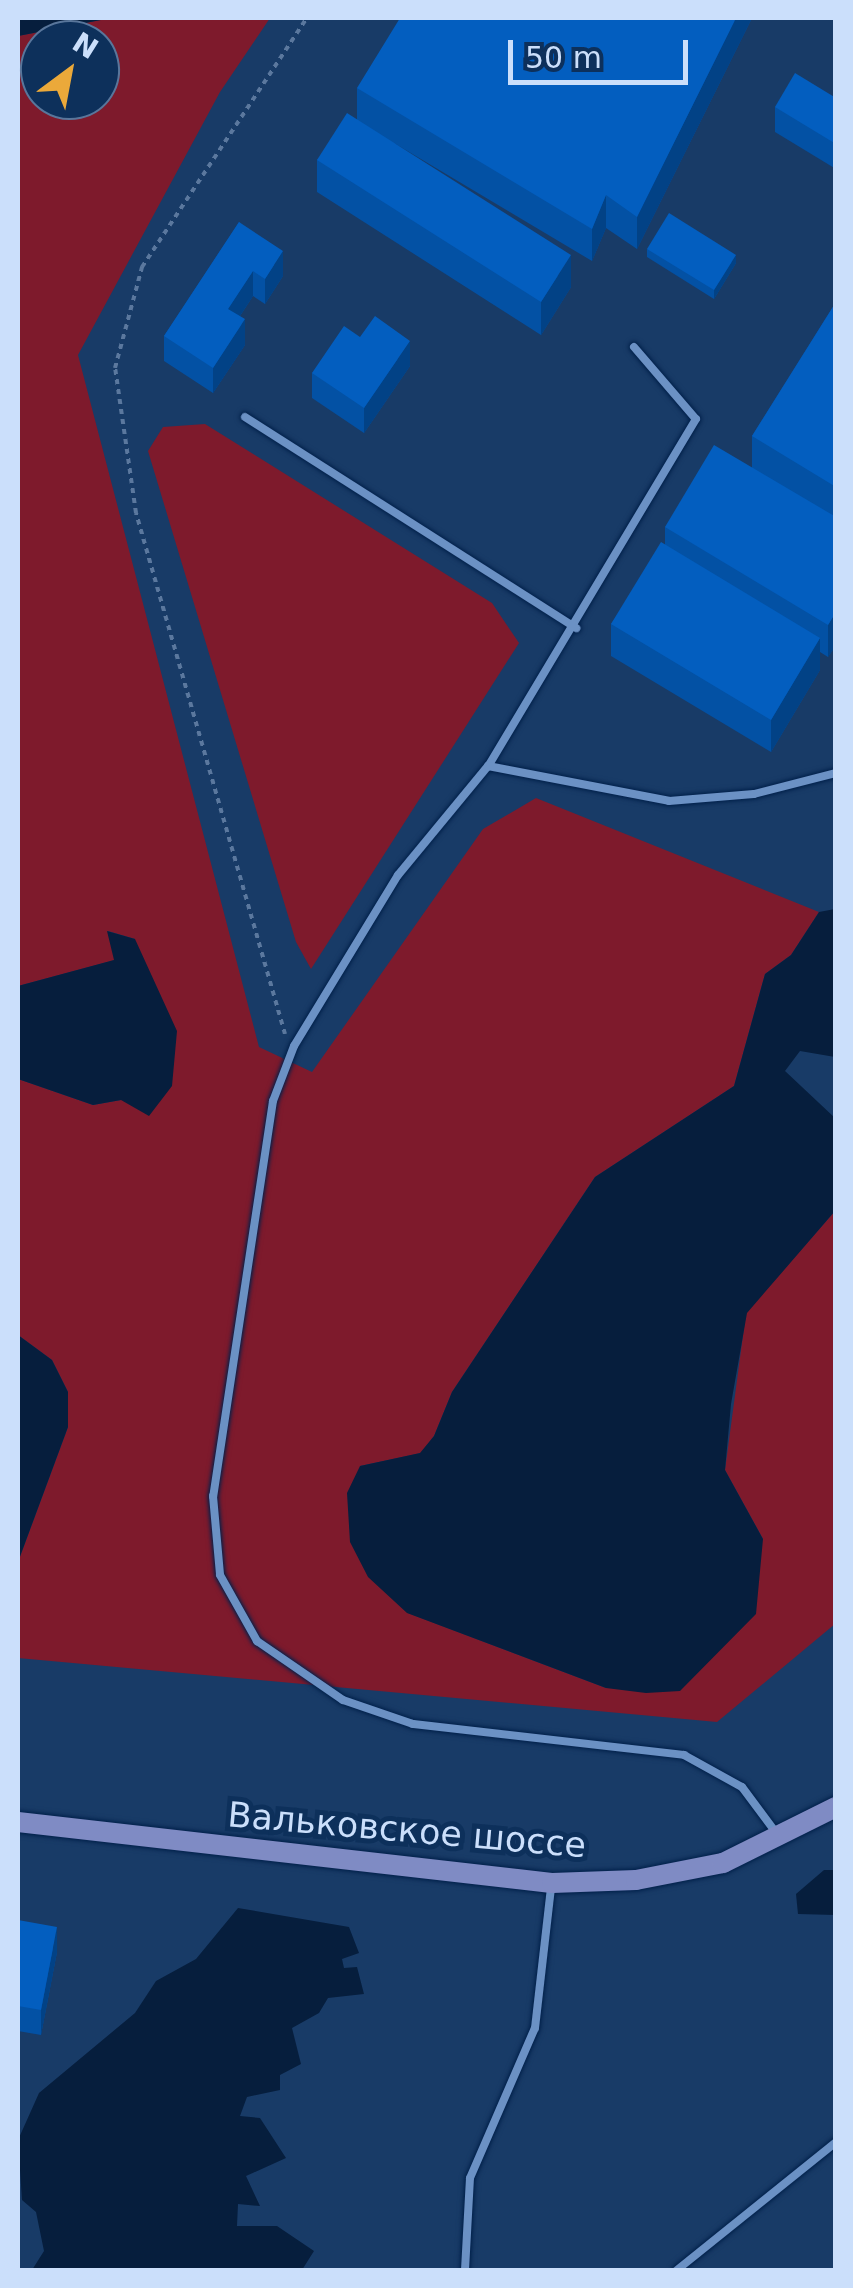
<!DOCTYPE html>
<meta charset="utf-8">
<style>
body{margin:0}
#map{position:relative;width:853px;height:2288px;overflow:hidden;background:#183b67;font-family:"DejaVu Sans",sans-serif}
div>[style]{position:absolute}
.green>*{inset:0;background:#7e1a2c}
.water>*{inset:0;background:#061e3d}
.path>*{height:4px;margin-top:-2px;transform-origin:0;background:repeating-linear-gradient(90deg,#5b789e 0 5px,transparent 0 10px)}
.roads{filter:drop-shadow(0 0 2px #00204a) drop-shadow(0 0 2px #00204a)}
.lane>*{height:8px;margin:-4px;padding:0 4px;transform-origin:4px;border-radius:4px;background:#6b91c4}
.secondary>*{height:20px;margin:-10px;padding:0 10px;transform-origin:10px;border-radius:10px;background:#7f8bc4}
.wall>*{inset:0;background:#0351a4}
.shaded-wall>*{inset:0;background:#024286}
.building>*{inset:0;background:#035ebf}
span{translate:-50% -50%;white-space:nowrap;text-align:center;line-height:1.15;-webkit-text-stroke:10px #0d305b;paint-order:stroke}
.street-label{font-size:35px;color:#cbdffb}
.frame{position:absolute;inset:0;border:20px solid #cbdffb;pointer-events:none}
.north{position:absolute;left:20px;top:20px;width:100px;height:100px;box-sizing:border-box;background:#0d305b;border:2px solid #59769b;border-radius:50%;rotate:32deg;font-size:28px;font-weight:700;line-height:40px;text-align:center;color:#cbdffb}
.north::after{content:'';display:block;margin:auto;width:35px;height:45px;background:#eba93a;clip-path:polygon(50% 0,100% 100%,50% 72%,0 100%)}
.scale{position:absolute;left:508px;top:40px;width:180px;height:45px;box-sizing:border-box;border:5px solid #cbdffb;border-top:0;padding-left:12px;font-size:30px;line-height:35px;white-space:nowrap;color:#cbdffb;-webkit-text-stroke:8px #0d305b;paint-order:stroke}
</style>
<div id="map">
<div class="green">
<i style="clip-path:polygon(evenodd,111px 18px,270px 18px,220px 92px,78px 355px,259px 1047px,312px 1072px,483px 829px,536px 798px,819px 912px,791px 955px,765px 974px,734px 1086px,595px 1177px,452px 1392px,434px 1436px,421px 1453px,360px 1466px,408px 1613px,606px 1688px,763px 1539px,725px 1470px,746px 1313px,835px 1211px,835px 1624px,717px 1722px,18px 1658px,18px 1562px,68px 1427px,68px 1392px,52px 1360px,18px 1335px,18px 1079px,93px 1105px,121px 1100px,135px 939px,108px 931px,115px 960px,18px 986px,18px 36px,111px 18px,40px 40px,100px 40px,100px 100px,40px 100px,40px 40px)"></i>
<i style="clip-path:polygon(205px 424px,492px 603px,519px 643px,311px 969px,296px 942px,148px 451px,163px 427px)"></i>
</div>
<div class="water">
<i style="clip-path:polygon(18px 18px,111px 18px,18px 36px)"></i>
<i style="clip-path:polygon(835px 909px,835px 1057px,800px 1051px,785px 1071px,835px 1118px,835px 1211px,747px 1313px,731px 1404px,725px 1470px,763px 1539px,756px 1614px,680px 1691px,646px 1693px,606px 1688px,407px 1613px,368px 1577px,350px 1542px,347px 1493px,360px 1466px,420px 1453px,434px 1436px,452px 1392px,595px 1177px,734px 1086px,765px 974px,791px 955px,819px 912px)"></i>
<i style="clip-path:polygon(107px 931px,135px 939px,177px 1031px,172px 1086px,149px 1116px,121px 1100px,93px 1105px,18px 1079px,18px 986px,114px 960px)"></i>
<i style="clip-path:polygon(18px 1335px,52px 1360px,68px 1392px,68px 1427px,18px 1562px)"></i>
<i style="clip-path:polygon(824px 1870px,835px 1870px,835px 1915px,798px 1914px,796px 1894px)"></i>
<i style="clip-path:polygon(238px 1908px,349px 1927px,359px 1953px,342px 1959px,344px 1968px,357px 1967px,364px 1994px,328px 1998px,319px 2013px,292px 2028px,301px 2064px,280px 2075px,280px 2090px,247px 2097px,240px 2116px,260px 2118px,286px 2158px,246px 2176px,260px 2206px,238px 2204px,237px 2226px,277px 2226px,314px 2251px,302px 2270px,32px 2270px,44px 2251px,36px 2212px,22px 2200px,18px 2140px,39px 2093px,135px 2013px,156px 1981px,196px 1959px)"></i>
</div>
<div class="path">
<i style="left:285px;top:1034px;width:542px;rotate:-105.96deg"></i>
<i style="left:136px;top:513px;width:147px;rotate:-98.2deg"></i>
<i style="left:115px;top:368px;width:105px;rotate:-75deg"></i>
<i style="left:142px;top:267px;width:299px;rotate:-56.5deg"></i>
</div>
<div class="roads">
<div class="lane">
<i style="left:634px;top:347px;width:95px;rotate:49.3deg"></i>
<i style="left:696px;top:419px;width:405px;rotate:120.9deg"></i>
<i style="left:488px;top:766px;width:141px;rotate:129.5deg"></i>
<i style="left:398px;top:875px;width:200px;rotate:121.3deg"></i>
<i style="left:294px;top:1046px;width:59px;rotate:110.9deg"></i>
<i style="left:273px;top:1101px;width:400px;rotate:98.6deg"></i>
<i style="left:213px;top:1496px;width:79px;rotate:84.9deg"></i>
<i style="left:220px;top:1575px;width:76px;rotate:60.7deg"></i>
<i style="left:257px;top:1641px;width:104px;rotate:34.5deg"></i>
<i style="left:343px;top:1700px;width:74px;rotate:18.9deg"></i>
<i style="left:413px;top:1724px;width:273px;rotate:6.5deg"></i>
<i style="left:684px;top:1755px;width:66px;rotate:28.9deg"></i>
<i style="left:742px;top:1787px;width:59px;rotate:53.3deg"></i>
<i style="left:245px;top:417px;width:393px;rotate:32.5deg"></i>
<i style="left:488px;top:766px;width:184px;rotate:10.9deg"></i>
<i style="left:669px;top:801px;width:85px;rotate:-4.7deg"></i>
<i style="left:754px;top:794px;width:85px;rotate:-14.4deg"></i>
<i style="left:465px;top:2270px;width:92px;rotate:-86.9deg"></i>
<i style="left:470px;top:2178px;width:163px;rotate:-66.6deg"></i>
<i style="left:535px;top:2028px;width:142px;rotate:-83.5deg"></i>
<i style="left:677px;top:2270px;width:204px;rotate:-38.8deg"></i>
</div>
<div class="secondary">
<i style="left:18px;top:1822px;width:537px;rotate:6.52deg"></i>
<i style="left:552px;top:1883px;width:84px;rotate:-2deg"></i>
<i style="left:636px;top:1880px;width:89px;rotate:-11.1deg"></i>
<i style="left:723px;top:1863px;width:126px;rotate:-26.4deg"></i>
</div>
</div>
<div class="wall">
<i style="clip-path:polygon(752px 18px,637px 249px,606px 228px,592px 261px,394px 143px,571px 287px,541px 335px,317px 192px,317px 160px,357px 119px,357px 88px)"></i>
<i style="clip-path:polygon(836px 98px,836px 169px,775px 132px,775px 107px)"></i>
<i style="clip-path:polygon(239px 222px,283px 276px,265px 304px,253px 296px,240px 316px,245px 345px,213px 393px,164px 361px,164px 336px)"></i>
<i style="clip-path:polygon(647px 249px,736px 263px,714px 299px,647px 257px)"></i>
<i style="clip-path:polygon(836px 302px,836px 645px,828px 657px,820px 652px,820px 670px,771px 752px,611px 656px,611px 624px,665px 544px,665px 527px,752px 468px,752px 436px)"></i>
<i style="clip-path:polygon(360px 337px,410px 366px,364px 433px,312px 398px,312px 373px)"></i>
<i style="clip-path:polygon(18px 1920px,57px 1952px,41px 2035px,18px 2031px)"></i>
</div>
<div class="shaded-wall">
<i style="clip-path:polygon(736px 18px,752px 18px,637px 249px,637px 217px)"></i>
<i style="clip-path:polygon(606px 195px,606px 228px,592px 261px,592px 229px)"></i>
<i style="clip-path:polygon(283px 251px,283px 276px,265px 304px,265px 279px)"></i>
<i style="clip-path:polygon(571px 255px,571px 287px,541px 335px,541px 302px)"></i>
<i style="clip-path:polygon(736px 255px,736px 263px,714px 299px,714px 290px)"></i>
<i style="clip-path:polygon(253px 271px,253px 296px,228px 334px,228px 309px)"></i>
<i style="clip-path:polygon(245px 319px,245px 345px,213px 393px,213px 368px)"></i>
<i style="clip-path:polygon(410px 341px,410px 366px,364px 433px,364px 408px)"></i>
<i style="clip-path:polygon(836px 612px,836px 645px,828px 657px,828px 625px)"></i>
<i style="clip-path:polygon(820px 638px,820px 670px,771px 752px,771px 720px)"></i>
<i style="clip-path:polygon(57px 1927px,57px 1952px,41px 2035px,41px 2010px)"></i>
</div>
<div class="building">
<i style="clip-path:polygon(400px 18px,736px 18px,637px 217px,606px 195px,592px 229px,357px 88px)"></i>
<i style="clip-path:polygon(795px 73px,836px 98px,836px 144px,775px 107px)"></i>
<i style="clip-path:polygon(347px 113px,571px 255px,541px 302px,317px 160px)"></i>
<i style="clip-path:polygon(669px 213px,736px 255px,714px 290px,647px 249px)"></i>
<i style="clip-path:polygon(239px 222px,283px 251px,265px 279px,253px 271px,228px 309px,245px 319px,213px 368px,164px 336px)"></i>
<i style="clip-path:polygon(836px 302px,836px 487px,752px 436px)"></i>
<i style="clip-path:polygon(375px 316px,410px 341px,364px 408px,312px 373px,344px 326px,360px 337px)"></i>
<i style="clip-path:polygon(714px 445px,836px 517px,836px 612px,828px 625px,665px 527px)"></i>
<i style="clip-path:polygon(661px 542px,820px 638px,771px 720px,611px 624px)"></i>
<i style="clip-path:polygon(18px 1920px,57px 1927px,41px 2010px,18px 2006px)"></i>
</div>
<div class="street-label">
<span style="left:407px;top:1830px;rotate:5deg">Вальковское шоссе</span>
</div>
<div class="frame"></div>
<div class="north">N</div>
<div class="scale">50 m</div>
</div>
